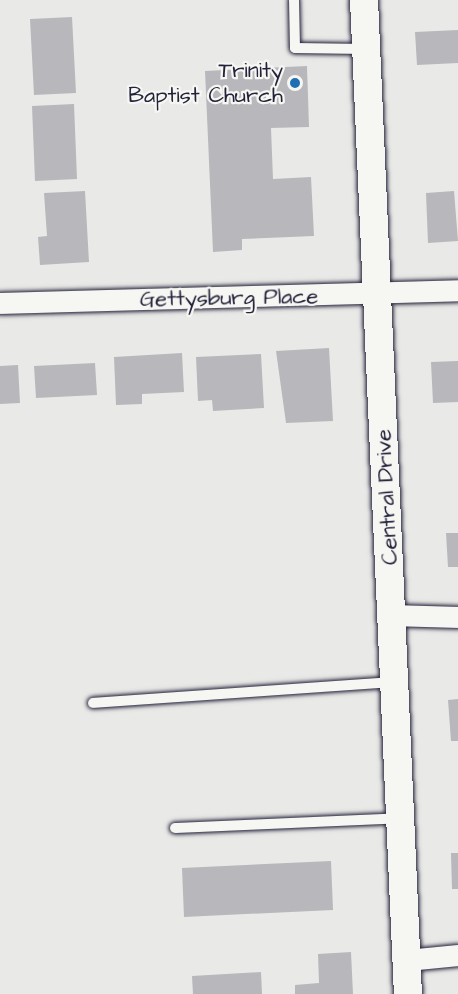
<!DOCTYPE html>
<style>
body{margin:0}
#map{position:relative;width:458px;height:994px;overflow:hidden;background:#e9e9e7;font-family:"Architects Daughter",sans-serif}
div>[style]{position:absolute}
.building>*{inset:0;background:#b8b8bc}
.roads{filter:drop-shadow(0 0 2px #22223b) drop-shadow(0 0 2px #22223b)}
.service>*{height:10px;margin:-5px;padding:0 5px;transform-origin:5px;border-radius:5px;background:#f6f6f2}
.minor>*{height:21px;margin:-10.5px;padding:0 10.5px;transform-origin:10.5px;border-radius:10.5px;background:#f6f6f2}
.secondary>*{height:28px;margin:-14px;padding:0 14px;transform-origin:14px;border-radius:14px;background:#f6f6f2}
.dots>*{width:16px;height:16px;translate:-50% -50%;box-sizing:border-box;border:3px solid #f6f6f2;border-radius:50%}
span{translate:-50% -50%;white-space:nowrap;text-align:center;line-height:1.15;-webkit-text-stroke:4.5px #f6f6f2;paint-order:stroke}
.poi-label{font-size:22px;color:#22223b}
.right{translate:-100% -50%;text-align:right}
.street-label{font-size:22px;color:#22223b}
</style>
<div id="map">
<div class="building">
<i style="clip-path:polygon(72px 17px,76px 93px,34px 95px,30px 19px)"></i>
<i style="clip-path:polygon(458px 30px,458px 63px,417px 65px,415px 32px)"></i>
<i style="clip-path:polygon(307px 66px,309px 127px,271px 128px,273px 179px,311px 177px,314px 236px,242px 239px,242px 250px,213px 252px,205px 71px)"></i>
<i style="clip-path:polygon(74px 104px,77px 179px,35px 181px,32px 106px)"></i>
<i style="clip-path:polygon(85px 191px,89px 262px,40px 265px,38px 237px,47px 236px,44px 193px)"></i>
<i style="clip-path:polygon(454px 191px,458px 241px,428px 243px,426px 193px)"></i>
<i style="clip-path:polygon(329px 348px,333px 421px,286px 423px,276px 351px)"></i>
<i style="clip-path:polygon(182px 353px,184px 392px,142px 394px,142px 404px,116px 405px,114px 357px)"></i>
<i style="clip-path:polygon(261px 354px,264px 408px,213px 411px,212px 400px,198px 401px,196px 357px)"></i>
<i style="clip-path:polygon(458px 361px,458px 402px,433px 403px,431px 362px)"></i>
<i style="clip-path:polygon(95px 363px,97px 395px,36px 398px,34px 366px)"></i>
<i style="clip-path:polygon(18px 365px,20px 403px,0 404px,0 366px)"></i>
<i style="clip-path:polygon(446px 533px,458px 533px,458px 567px,448px 567px)"></i>
<i style="clip-path:polygon(458px 699px,458px 741px,451px 741px,448px 700px)"></i>
<i style="clip-path:polygon(451px 853px,458px 853px,458px 889px,452px 889px)"></i>
<i style="clip-path:polygon(331px 861px,333px 910px,184px 917px,182px 868px)"></i>
<i style="clip-path:polygon(351px 952px,353px 994px,295px 994px,295px 985px,319px 983px,318px 954px)"></i>
<i style="clip-path:polygon(261px 972px,262px 994px,193px 994px,192px 976px)"></i>
</div>
<div class="roads">
<div class="service">
<i style="left:294px;top:0;width:48px;rotate:88.8deg"></i>
<i style="left:295px;top:48px;width:71px;rotate:0.8deg"></i>
<i style="left:93px;top:703px;width:303px;rotate:-4deg"></i>
<i style="left:175px;top:828px;width:226px;rotate:-2.5deg"></i>
</div>
<div class="minor">
<i style="left:0;top:303px;width:458px;rotate:-1.6deg"></i>
<i style="left:392px;top:615px;width:66px;rotate:1.7deg"></i>
<i style="left:407px;top:960px;width:51px;rotate:-5.6deg"></i>
</div>
<div class="secondary">
<i style="left:364px;top:0;width:995px;rotate:87.47deg"></i>
</div>
</div>
<div class="dots">
<i style="left:295px;top:83px;background:#1f6fb2"></i>
</div>
<div class="poi-label">
<span class="right" style="left:283px;top:83px">Trinity<br>Baptist Church</span>
</div>
<div class="street-label">
<span style="left:229px;top:298px;rotate:-1deg">Gettysburg Place</span>
<span style="left:387px;top:497px;rotate:-93deg">Central Drive</span>
</div>
</div>
